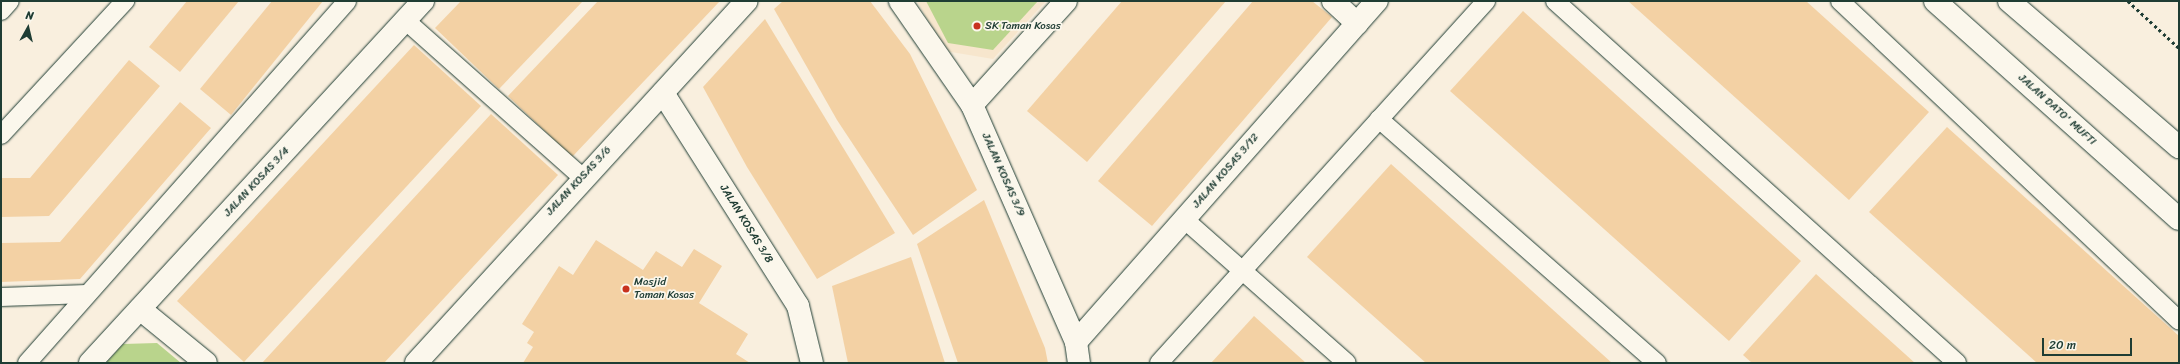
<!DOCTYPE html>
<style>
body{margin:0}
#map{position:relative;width:2180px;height:364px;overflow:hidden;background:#f9efde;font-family:Sriracha,sans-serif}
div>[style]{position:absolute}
.built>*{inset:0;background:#f7e6cd}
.green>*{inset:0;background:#b9d48c}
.building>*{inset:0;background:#f3d1a4}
.path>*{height:2.5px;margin-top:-1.25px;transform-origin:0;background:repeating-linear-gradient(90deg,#1f3d34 0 3px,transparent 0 6px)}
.roads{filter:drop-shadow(0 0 1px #1f3d34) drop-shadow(0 0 1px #1f3d34)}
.lane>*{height:18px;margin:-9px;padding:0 9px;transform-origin:9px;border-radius:9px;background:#fbf7ec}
.street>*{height:22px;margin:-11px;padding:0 11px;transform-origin:11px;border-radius:11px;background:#fbf7ec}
.secondary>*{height:22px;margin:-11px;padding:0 11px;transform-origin:11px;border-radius:11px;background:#fbf7ec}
.dots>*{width:11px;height:11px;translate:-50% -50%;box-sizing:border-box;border:2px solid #fbf7ec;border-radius:50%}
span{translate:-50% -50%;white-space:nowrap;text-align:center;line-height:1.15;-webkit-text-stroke:3.5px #fbf7ec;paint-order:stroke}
.poi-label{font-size:11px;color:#1f3d34}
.left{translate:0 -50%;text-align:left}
.street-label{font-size:11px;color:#1f3d34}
.frame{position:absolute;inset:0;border:2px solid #1f3d34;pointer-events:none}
.north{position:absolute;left:8px;top:8px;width:40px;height:40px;-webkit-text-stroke:3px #fbf7ec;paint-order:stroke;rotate:8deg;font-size:11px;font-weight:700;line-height:16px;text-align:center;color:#1f3d34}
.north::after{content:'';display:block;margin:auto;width:14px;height:18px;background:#1f3d34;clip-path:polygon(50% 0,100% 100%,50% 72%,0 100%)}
.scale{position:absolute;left:2042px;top:338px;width:90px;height:18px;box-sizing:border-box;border:2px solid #1f3d34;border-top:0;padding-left:5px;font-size:12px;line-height:14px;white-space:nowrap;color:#1f3d34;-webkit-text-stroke:3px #fbf7ec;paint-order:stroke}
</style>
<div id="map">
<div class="built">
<i style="clip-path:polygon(917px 1px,1046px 1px,993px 59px,945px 51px)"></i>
</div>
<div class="green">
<i style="clip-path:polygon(926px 1px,1038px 1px,993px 50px,948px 43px)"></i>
<i style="clip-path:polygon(157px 343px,181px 363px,106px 363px,123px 344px)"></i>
</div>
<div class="building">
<i style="clip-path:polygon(187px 1px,239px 1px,180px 72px,149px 47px)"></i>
<i style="clip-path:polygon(272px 1px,323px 1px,231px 115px,200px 89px)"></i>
<i style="clip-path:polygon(461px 1px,583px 1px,499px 89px,435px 28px)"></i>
<i style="clip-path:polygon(598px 1px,720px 1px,572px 157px,508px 96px)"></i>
<i style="clip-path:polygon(783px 1px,870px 1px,910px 54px,977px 190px,913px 235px,837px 120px,774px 9px)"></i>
<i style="clip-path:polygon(1122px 1px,1226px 1px,1087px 162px,1027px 111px)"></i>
<i style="clip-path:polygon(1253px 1px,1312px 1px,1332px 17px,1152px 226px,1098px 181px)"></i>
<i style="clip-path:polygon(1628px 1px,1806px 1px,1929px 112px,1849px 200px)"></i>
<i style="clip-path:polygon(1523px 11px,1801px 261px,1729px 341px,1450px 91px)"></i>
<i style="clip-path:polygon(765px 19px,895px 233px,817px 279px,747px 167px,703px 87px)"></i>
<i style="clip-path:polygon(414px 45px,481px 106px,244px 362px,177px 301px)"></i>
<i style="clip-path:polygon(129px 60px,160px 86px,49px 216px,1px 217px,1px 178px,30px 178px)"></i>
<i style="clip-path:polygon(180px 102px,211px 128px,80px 279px,1px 282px,1px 243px,60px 242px)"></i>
<i style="clip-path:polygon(491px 114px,558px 175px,384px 363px,262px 363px)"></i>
<i style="clip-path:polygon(1947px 127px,2179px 336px,2179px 363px,2037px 363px,1869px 212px)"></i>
<i style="clip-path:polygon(1391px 164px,1612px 363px,1426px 363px,1307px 257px)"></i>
<i style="clip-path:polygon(984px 200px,1045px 348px,1048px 363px,958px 363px,917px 244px)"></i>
<i style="clip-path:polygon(596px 240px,643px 270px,656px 251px,682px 267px,694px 249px,722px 266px,699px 303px,748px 334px,736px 354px,750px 363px,523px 363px,533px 347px,527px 343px,534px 332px,522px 324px,559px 266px,573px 275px)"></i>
<i style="clip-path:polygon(911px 257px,945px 363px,848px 363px,832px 286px)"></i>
<i style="clip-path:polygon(1816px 274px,1915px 363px,1752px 363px,1743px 355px)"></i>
<i style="clip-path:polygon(1254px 316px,1306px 363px,1211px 363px)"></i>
</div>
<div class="path">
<i style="left:2128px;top:1px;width:69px;rotate:42.7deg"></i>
</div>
<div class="roads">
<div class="lane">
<i style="left:1555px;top:1px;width:541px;rotate:42deg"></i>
<i style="left:1840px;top:1px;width:466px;rotate:43.3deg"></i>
<i style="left:1px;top:11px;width:13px;rotate:-48deg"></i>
<i style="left:405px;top:20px;width:237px;rotate:41.6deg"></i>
<i style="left:1379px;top:119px;width:370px;rotate:41.3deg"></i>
<i style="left:1px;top:135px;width:183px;rotate:-47.2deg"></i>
<i style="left:1184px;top:219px;width:217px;rotate:41.5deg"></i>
<i style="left:1px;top:297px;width:86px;rotate:-2deg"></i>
<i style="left:27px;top:363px;width:483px;rotate:-48.5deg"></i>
<i style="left:1159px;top:363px;width:488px;rotate:-47.9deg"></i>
</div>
<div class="street">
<i style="left:900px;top:1px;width:126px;rotate:55.3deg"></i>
<i style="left:972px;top:105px;width:259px;rotate:66.3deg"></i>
<i style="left:1076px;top:342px;width:21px;rotate:82deg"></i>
<i style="left:1333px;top:1px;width:33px;rotate:43deg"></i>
<i style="left:663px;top:93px;width:252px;rotate:57.6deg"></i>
<i style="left:798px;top:306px;width:59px;rotate:76.2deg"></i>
<i style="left:972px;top:105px;width:140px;rotate:-47.9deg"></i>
<i style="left:140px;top:309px;width:85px;rotate:39.3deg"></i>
<i style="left:1076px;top:342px;width:455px;rotate:-48.6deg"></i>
<i style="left:90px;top:363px;width:492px;rotate:-47.4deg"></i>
<i style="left:416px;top:363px;width:490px;rotate:-47.6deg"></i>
</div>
<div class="secondary">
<i style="left:1935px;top:1px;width:327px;rotate:41.8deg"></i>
<i style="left:2009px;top:1px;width:224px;rotate:40.7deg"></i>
</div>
</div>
<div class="dots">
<i style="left:977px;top:26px;background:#c8321e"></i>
<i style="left:626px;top:289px;background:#c8321e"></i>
</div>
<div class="poi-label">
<span class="left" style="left:985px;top:26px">SK Taman Kosas</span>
<span class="left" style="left:634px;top:289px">Masjid<br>Taman Kosas</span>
</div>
<div class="street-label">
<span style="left:2057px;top:110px;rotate:42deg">JALAN DATO' MUFTI</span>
<span style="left:1226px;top:171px;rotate:-49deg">JALAN KOSAS 3/12</span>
<span style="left:1003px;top:175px;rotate:66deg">JALAN KOSAS 3/9</span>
<span style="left:579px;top:181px;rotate:-47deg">JALAN KOSAS 3/6</span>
<span style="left:257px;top:182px;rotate:-47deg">JALAN KOSAS 3/4</span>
<span style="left:746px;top:224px;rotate:58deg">JALAN KOSAS 3/8</span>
</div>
<div class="frame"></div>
<div class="north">N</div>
<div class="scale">20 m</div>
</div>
